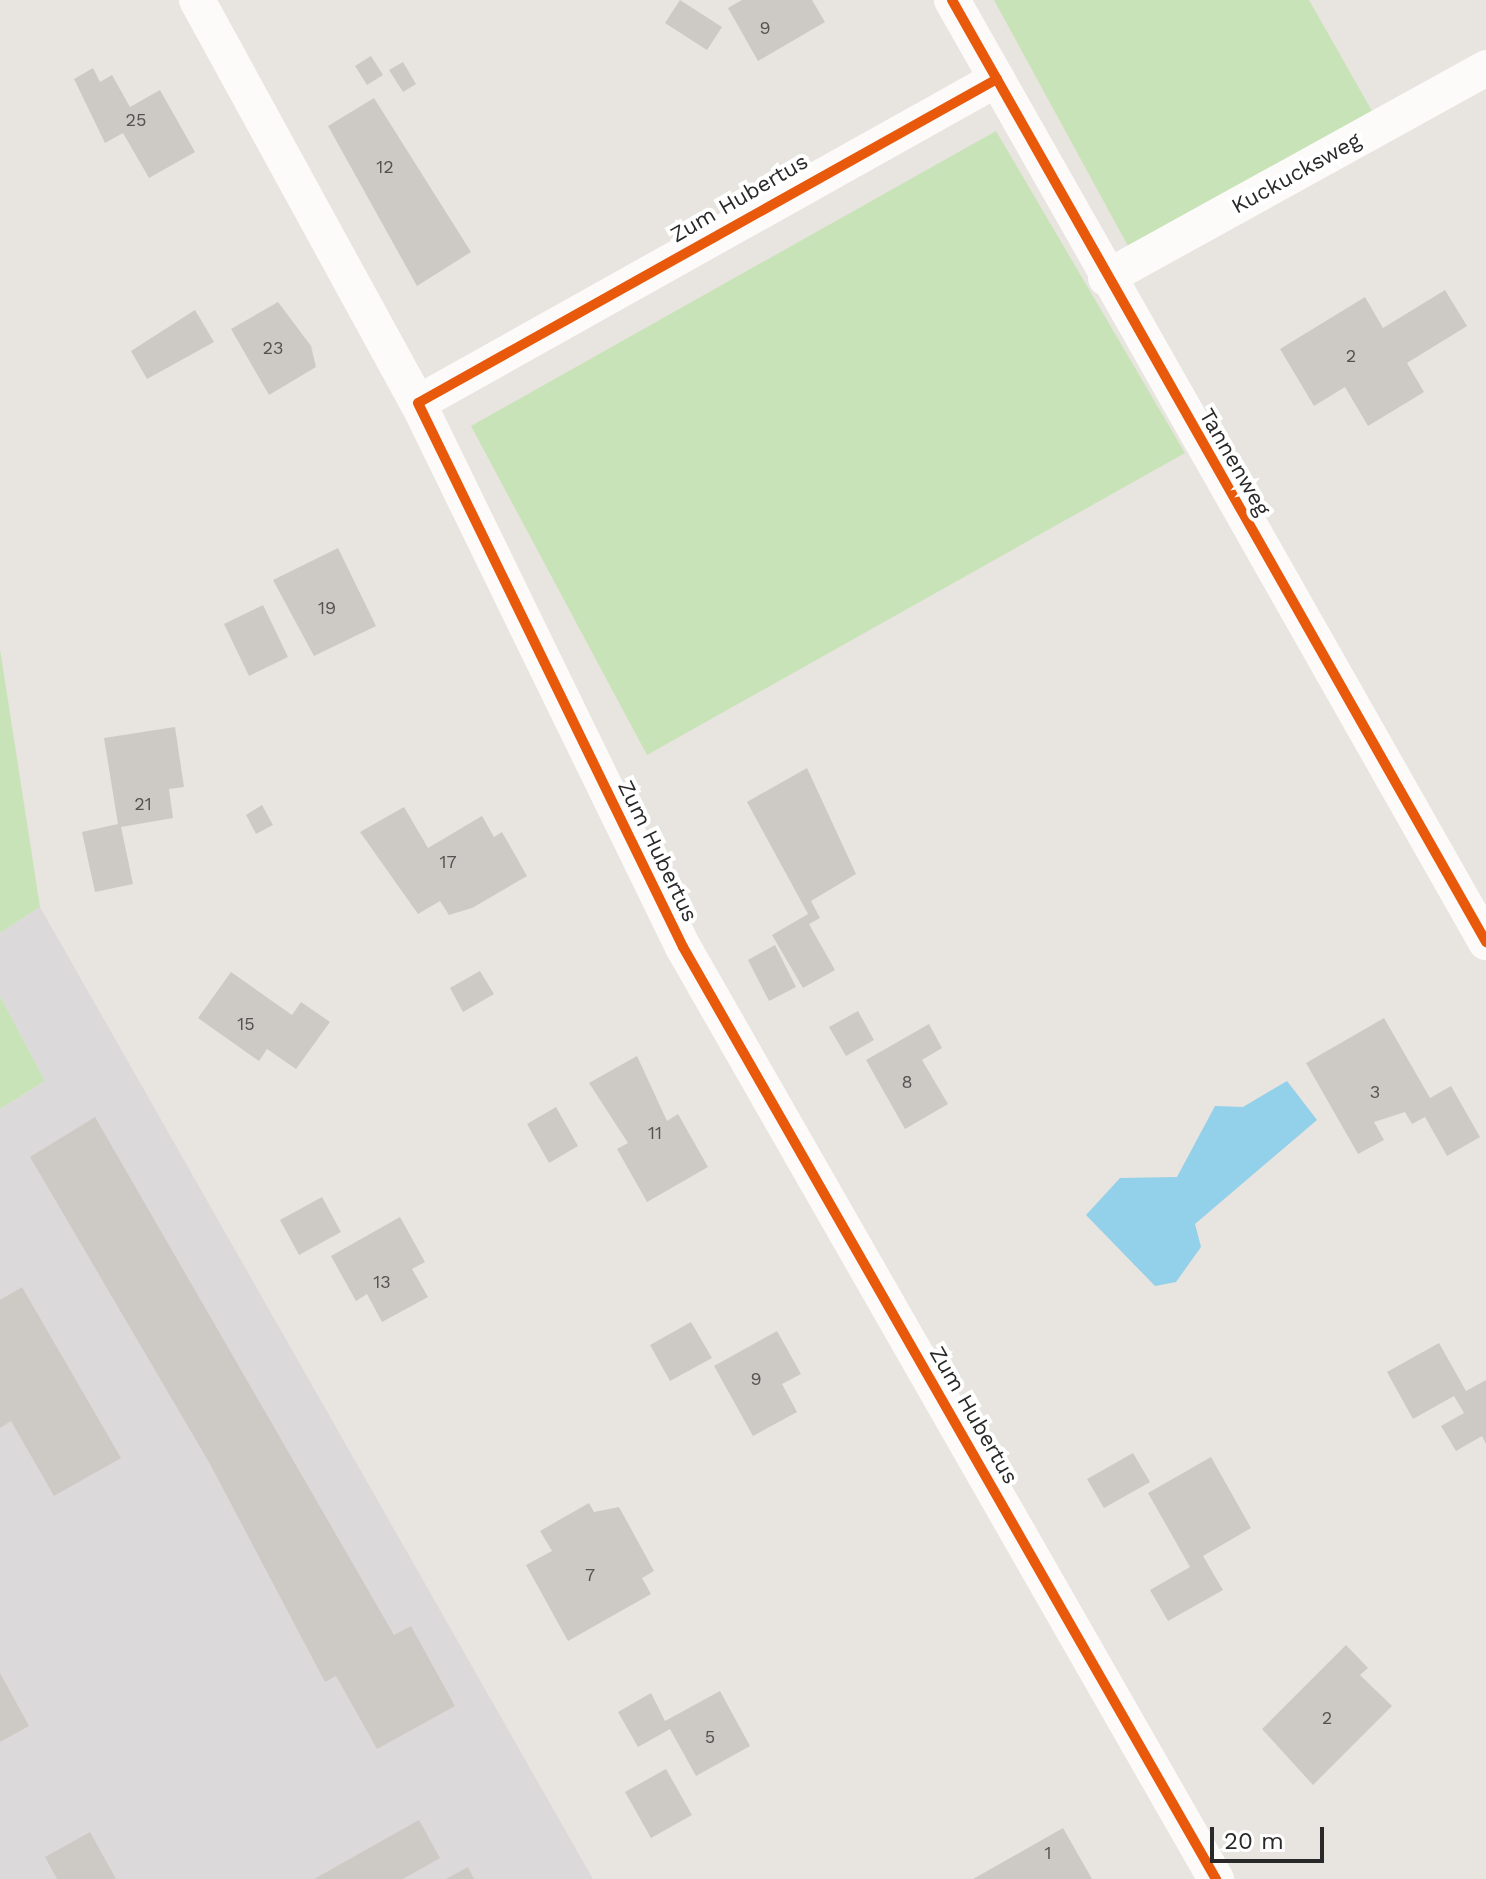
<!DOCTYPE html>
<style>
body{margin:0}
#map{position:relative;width:1486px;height:1879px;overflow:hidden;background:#e8e4df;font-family:"Work Sans",sans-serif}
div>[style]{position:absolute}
.industrial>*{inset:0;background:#dcd9db}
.green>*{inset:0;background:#c9e3b8}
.water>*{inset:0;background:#93d0e9}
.building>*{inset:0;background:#cdcac6}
.minor>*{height:36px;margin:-18px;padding:0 18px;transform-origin:18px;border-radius:18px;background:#fcfbfa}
.cycleway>*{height:10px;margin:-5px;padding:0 5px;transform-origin:5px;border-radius:5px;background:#e8590c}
span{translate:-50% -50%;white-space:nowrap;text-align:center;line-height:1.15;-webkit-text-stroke:8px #fff;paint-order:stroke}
.number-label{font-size:18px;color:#545352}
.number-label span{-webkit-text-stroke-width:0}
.street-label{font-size:22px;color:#292929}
.scale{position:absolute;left:1210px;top:1827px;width:114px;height:36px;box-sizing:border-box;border:4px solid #292929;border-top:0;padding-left:10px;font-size:24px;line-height:28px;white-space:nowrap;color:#292929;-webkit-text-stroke:6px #fff;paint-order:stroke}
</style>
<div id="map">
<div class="industrial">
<i style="clip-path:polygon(40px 907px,593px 1879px,0 1879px,0 1109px,45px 1081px,0 996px,0 933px)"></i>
</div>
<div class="green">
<i style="clip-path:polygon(994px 0,1309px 0,1372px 111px,1128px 246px)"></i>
<i style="clip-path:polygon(996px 131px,1185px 453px,647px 755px,471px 426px)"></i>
<i style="clip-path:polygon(0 649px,40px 907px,0 933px)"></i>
<i style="clip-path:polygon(0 996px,45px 1081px,0 1109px)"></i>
</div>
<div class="water">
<i style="clip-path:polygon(1287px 1081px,1317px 1120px,1195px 1224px,1201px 1247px,1176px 1282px,1155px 1286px,1086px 1215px,1120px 1178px,1177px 1177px,1215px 1106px,1243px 1107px)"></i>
</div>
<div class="building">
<i style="clip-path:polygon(680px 0,722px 27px,707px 50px,665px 23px)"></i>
<i style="clip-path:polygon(742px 0,812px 0,825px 22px,758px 61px,728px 8px)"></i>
<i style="clip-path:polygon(371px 56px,383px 75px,367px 85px,355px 66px)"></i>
<i style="clip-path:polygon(403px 62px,416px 84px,403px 92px,389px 70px)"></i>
<i style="clip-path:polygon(93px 68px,100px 82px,112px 75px,130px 107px,160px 90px,195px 152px,149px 178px,123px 133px,105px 143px,74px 79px)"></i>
<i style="clip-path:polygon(374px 98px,471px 252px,417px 286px,328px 126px)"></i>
<i style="clip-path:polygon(1445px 290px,1467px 326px,1407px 363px,1424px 392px,1368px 426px,1345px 387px,1314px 406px,1280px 349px,1365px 297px,1383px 328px)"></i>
<i style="clip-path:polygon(278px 302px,311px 346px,316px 367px,269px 395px,231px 329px)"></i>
<i style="clip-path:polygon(195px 310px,214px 342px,147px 379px,131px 351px)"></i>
<i style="clip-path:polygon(338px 548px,376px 626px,314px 656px,273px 580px)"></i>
<i style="clip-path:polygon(263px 605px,288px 657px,249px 676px,224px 624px)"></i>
<i style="clip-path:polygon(175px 727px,184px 787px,169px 789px,173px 818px,121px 827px,133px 884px,95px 892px,82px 832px,118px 824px,104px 738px)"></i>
<i style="clip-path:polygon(807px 768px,856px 874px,811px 901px,820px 918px,809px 924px,835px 970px,803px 988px,772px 935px,808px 914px,747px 802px)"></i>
<i style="clip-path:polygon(262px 805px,273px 825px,256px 834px,246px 815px)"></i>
<i style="clip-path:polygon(404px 807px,428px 848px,482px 816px,494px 837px,502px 832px,527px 876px,472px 908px,449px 915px,440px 901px,418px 914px,360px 832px)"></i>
<i style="clip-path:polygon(775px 945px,796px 987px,769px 1001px,748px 960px)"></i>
<i style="clip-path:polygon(480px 971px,494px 994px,463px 1012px,450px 988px)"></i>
<i style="clip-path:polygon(231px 972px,292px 1015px,301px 1002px,330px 1022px,296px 1069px,267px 1049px,259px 1061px,198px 1018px)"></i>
<i style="clip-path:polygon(858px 1011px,874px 1040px,846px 1056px,829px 1027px)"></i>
<i style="clip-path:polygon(1384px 1018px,1430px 1098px,1451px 1086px,1480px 1137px,1447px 1156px,1425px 1117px,1412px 1124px,1405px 1112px,1374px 1122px,1384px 1140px,1358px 1154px,1306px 1063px)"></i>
<i style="clip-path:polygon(929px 1024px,942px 1048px,922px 1060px,948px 1104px,905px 1129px,866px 1060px)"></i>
<i style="clip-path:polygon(637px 1056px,667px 1121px,678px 1114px,708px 1167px,647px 1202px,617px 1149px,628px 1143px,589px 1083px)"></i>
<i style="clip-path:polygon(556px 1107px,578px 1146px,549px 1163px,527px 1124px)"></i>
<i style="clip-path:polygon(95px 1117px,394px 1635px,411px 1626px,455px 1706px,377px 1749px,336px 1676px,325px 1682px,210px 1464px,30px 1157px)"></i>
<i style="clip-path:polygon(322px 1197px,341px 1232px,299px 1255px,280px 1220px)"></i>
<i style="clip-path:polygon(400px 1217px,425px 1262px,412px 1269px,428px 1297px,382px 1322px,367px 1294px,356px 1301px,331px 1256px)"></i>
<i style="clip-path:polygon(22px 1287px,121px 1458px,54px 1496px,11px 1421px,0 1428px,0 1300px)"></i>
<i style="clip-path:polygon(691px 1322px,712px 1358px,670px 1381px,650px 1345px)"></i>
<i style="clip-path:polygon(777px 1331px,801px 1374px,782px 1384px,797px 1412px,753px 1436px,714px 1366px)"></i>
<i style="clip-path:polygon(1439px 1343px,1466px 1391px,1486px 1380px,1486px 1444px,1482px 1436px,1456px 1451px,1441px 1426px,1464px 1413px,1454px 1396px,1413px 1419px,1387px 1372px)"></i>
<i style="clip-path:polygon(1133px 1453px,1150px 1482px,1104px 1508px,1087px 1479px)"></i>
<i style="clip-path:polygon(1211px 1457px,1251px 1528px,1203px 1556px,1223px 1590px,1168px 1621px,1150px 1590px,1190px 1567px,1148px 1493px)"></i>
<i style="clip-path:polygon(589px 1503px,594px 1512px,619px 1507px,654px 1571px,642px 1578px,651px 1594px,568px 1641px,526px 1565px,552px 1551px,540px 1531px)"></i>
<i style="clip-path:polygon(1346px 1645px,1368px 1668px,1360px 1675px,1392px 1706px,1313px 1785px,1262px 1729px)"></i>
<i style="clip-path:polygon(0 1673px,29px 1726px,0 1742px)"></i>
<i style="clip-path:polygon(720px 1691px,750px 1746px,696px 1776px,670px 1729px,638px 1747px,618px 1712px,651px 1693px,665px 1721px)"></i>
<i style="clip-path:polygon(666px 1769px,692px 1815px,651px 1838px,625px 1792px)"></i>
<i style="clip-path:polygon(419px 1820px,440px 1858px,403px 1879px,314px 1879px)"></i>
<i style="clip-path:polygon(1063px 1828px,1092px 1879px,973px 1879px)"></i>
<i style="clip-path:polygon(90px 1832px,116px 1879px,57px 1879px,45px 1857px)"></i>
<i style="clip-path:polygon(468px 1867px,474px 1879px,446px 1879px)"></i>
</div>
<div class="minor">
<i style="left:197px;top:0;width:460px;rotate:61.3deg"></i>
<i style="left:952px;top:0;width:1083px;rotate:60.45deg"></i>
<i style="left:997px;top:79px;width:663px;rotate:150.77deg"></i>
<i style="left:418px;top:403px;width:605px;rotate:64.03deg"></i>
<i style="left:683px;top:947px;width:1074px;rotate:60.24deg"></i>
<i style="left:1106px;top:278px;width:434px;rotate:-28.9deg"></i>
</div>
<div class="cycleway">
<i style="left:952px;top:0;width:1083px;rotate:60.45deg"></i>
<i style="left:997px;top:79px;width:663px;rotate:150.77deg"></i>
<i style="left:418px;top:403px;width:605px;rotate:64.03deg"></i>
<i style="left:683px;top:947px;width:1074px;rotate:60.24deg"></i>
</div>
<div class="number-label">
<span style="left:765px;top:28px">9</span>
<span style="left:136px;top:120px">25</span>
<span style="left:385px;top:167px">12</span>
<span style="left:273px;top:348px">23</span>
<span style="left:1351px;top:356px">2</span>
<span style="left:327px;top:608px">19</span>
<span style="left:143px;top:804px">21</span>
<span style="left:448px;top:862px">17</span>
<span style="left:246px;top:1024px">15</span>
<span style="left:907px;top:1082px">8</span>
<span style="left:1375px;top:1092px">3</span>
<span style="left:655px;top:1133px">11</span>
<span style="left:382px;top:1282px">13</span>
<span style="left:756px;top:1379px">9</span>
<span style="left:590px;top:1575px">7</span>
<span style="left:1327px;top:1718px">2</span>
<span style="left:710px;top:1737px">5</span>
<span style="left:1048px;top:1853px">1</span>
</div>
<div class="street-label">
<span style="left:1296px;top:173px;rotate:-29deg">Kuckucksweg</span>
<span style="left:739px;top:198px;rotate:-30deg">Zum Hubertus</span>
<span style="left:1235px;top:462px;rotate:60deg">Tannenweg</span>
<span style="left:658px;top:851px;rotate:64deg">Zum Hubertus</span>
<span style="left:974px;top:1415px;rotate:60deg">Zum Hubertus</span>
</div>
<div class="scale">20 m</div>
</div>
